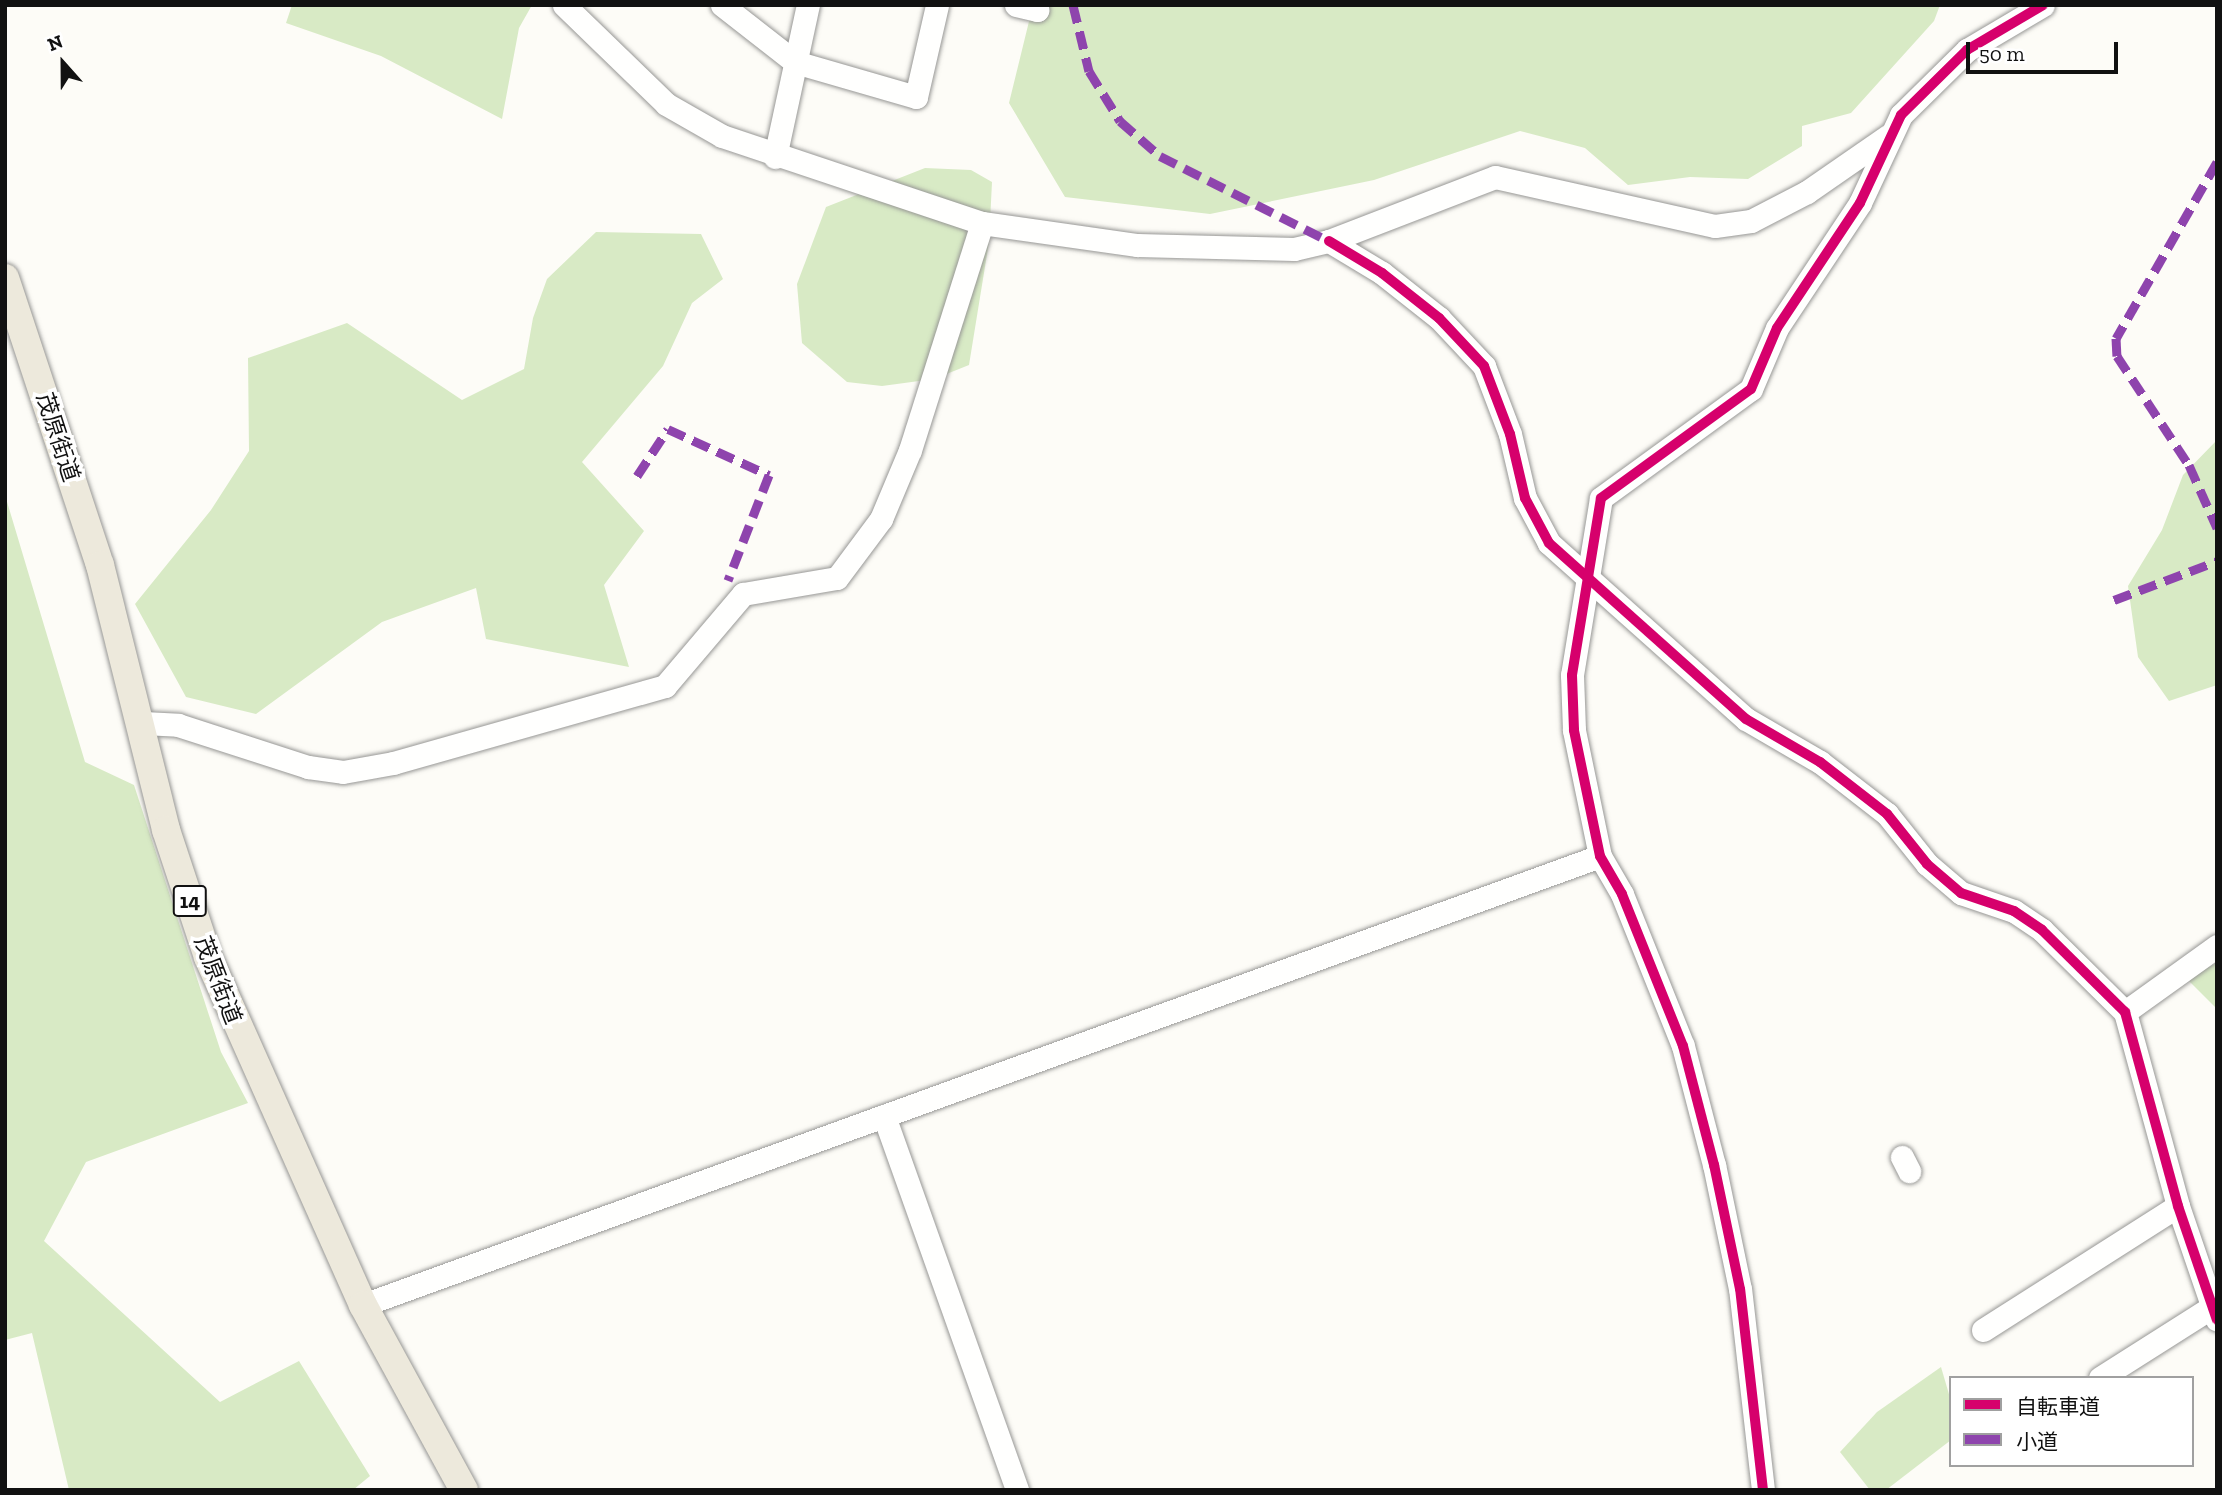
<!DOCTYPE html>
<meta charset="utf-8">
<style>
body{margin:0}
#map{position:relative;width:2222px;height:1495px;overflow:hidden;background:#fdfcf7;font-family:"Zilla Slab","Noto Sans JP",serif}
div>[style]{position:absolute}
.forest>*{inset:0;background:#d8eac5}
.roads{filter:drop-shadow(0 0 2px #979795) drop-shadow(0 0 2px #979795)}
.minor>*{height:23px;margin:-11.5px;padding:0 11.5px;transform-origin:11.5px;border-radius:11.5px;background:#fffffe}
.major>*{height:28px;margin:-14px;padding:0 14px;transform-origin:14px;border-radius:14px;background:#ede9dc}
.quiet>*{height:9px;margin-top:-4.5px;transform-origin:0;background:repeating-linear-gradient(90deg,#8e44ad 0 18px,transparent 0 27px)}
.cycleway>*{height:10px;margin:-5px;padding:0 5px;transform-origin:5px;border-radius:5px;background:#d6006c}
span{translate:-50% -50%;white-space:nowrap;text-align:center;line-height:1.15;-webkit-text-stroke:7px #fff;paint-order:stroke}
.shield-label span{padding:2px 5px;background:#fff;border:2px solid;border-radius:5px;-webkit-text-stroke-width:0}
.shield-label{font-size:21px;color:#111;font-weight:700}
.street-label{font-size:23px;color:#111}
.frame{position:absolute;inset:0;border:7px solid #111;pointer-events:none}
.legend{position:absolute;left:1949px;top:1376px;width:245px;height:91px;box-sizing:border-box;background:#fff;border:2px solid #a0a0a0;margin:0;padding:9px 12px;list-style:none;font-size:21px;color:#111}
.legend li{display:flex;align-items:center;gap:14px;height:35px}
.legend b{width:35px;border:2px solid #a0a0a0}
.north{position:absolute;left:28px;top:28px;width:70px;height:70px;-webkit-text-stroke:5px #fff;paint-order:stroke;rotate:339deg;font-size:19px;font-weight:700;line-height:28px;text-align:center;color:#111}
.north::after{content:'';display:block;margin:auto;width:24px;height:32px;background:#111;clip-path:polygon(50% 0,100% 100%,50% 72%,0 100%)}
.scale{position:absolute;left:1966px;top:42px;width:152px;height:32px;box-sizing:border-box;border:4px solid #111;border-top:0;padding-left:9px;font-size:21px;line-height:24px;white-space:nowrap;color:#111;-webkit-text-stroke:5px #fff;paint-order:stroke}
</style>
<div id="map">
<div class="forest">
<i style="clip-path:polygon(292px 5px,532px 5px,519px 28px,502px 119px,381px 56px,286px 23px)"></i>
<i style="clip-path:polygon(1033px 5px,1940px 5px,1934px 21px,1851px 113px,1802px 126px,1802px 146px,1748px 179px,1690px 177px,1628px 185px,1585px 148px,1520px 131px,1374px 180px,1210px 214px,1065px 197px,1009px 103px)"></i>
<i style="clip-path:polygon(925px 168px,971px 170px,992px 182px,989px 242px,969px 365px,934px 379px,882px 386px,847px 382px,802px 343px,797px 284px,826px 207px)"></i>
<i style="clip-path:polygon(596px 232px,701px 234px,723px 279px,692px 303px,663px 366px,582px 462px,644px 531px,604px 585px,629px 667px,486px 639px,476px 588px,382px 622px,256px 714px,186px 697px,135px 604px,211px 510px,249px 451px,248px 358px,347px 323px,462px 400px,524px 369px,533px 318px,547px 279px)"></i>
<i style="clip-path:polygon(2217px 440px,2217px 685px,2169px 701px,2138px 657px,2128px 586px,2162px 530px,2183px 475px)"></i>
<i style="clip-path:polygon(5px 495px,85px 762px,134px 785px,221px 1052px,248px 1103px,86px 1162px,44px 1241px,220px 1402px,299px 1361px,370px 1476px,353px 1490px,69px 1490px,32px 1333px,5px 1340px)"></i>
<i style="clip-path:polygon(2217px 963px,2217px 1009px,2186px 978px)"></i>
<i style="clip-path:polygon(1941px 1367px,1951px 1401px,1951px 1440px,1886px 1490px,1870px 1490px,1840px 1452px,1877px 1412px)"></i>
</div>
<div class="roads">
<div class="minor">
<i style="left:564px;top:5px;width:142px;rotate:44.1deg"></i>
<i style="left:666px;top:104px;width:64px;rotate:29.7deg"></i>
<i style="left:722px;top:136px;width:274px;rotate:18.5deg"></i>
<i style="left:982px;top:223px;width:157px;rotate:8.1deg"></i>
<i style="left:1137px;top:245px;width:157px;rotate:1.5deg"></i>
<i style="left:1294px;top:249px;width:36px;rotate:-13deg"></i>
<i style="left:1329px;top:241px;width:178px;rotate:-21.1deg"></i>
<i style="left:1495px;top:177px;width:225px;rotate:12.6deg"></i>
<i style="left:1715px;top:226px;width:36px;rotate:-8deg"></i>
<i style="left:1751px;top:221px;width:63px;rotate:-27.4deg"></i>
<i style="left:1807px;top:192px;width:98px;rotate:-34.7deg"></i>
<i style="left:722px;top:5px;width:93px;rotate:38deg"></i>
<i style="left:795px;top:62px;width:126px;rotate:16.1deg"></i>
<i style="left:916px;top:97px;width:94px;rotate:-77.1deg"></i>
<i style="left:1016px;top:5px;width:22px;rotate:13deg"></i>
<i style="left:1037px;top:10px;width:5px;rotate:-101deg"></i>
<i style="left:775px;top:157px;width:156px;rotate:-77.8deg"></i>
<i style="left:1329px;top:241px;width:62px;rotate:31.1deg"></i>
<i style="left:1382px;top:273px;width:73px;rotate:38.3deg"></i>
<i style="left:1439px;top:318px;width:66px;rotate:46.8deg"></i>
<i style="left:1484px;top:366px;width:73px;rotate:69.1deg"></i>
<i style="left:1510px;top:434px;width:66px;rotate:76.8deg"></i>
<i style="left:1525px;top:498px;width:51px;rotate:61.9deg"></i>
<i style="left:1549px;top:543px;width:264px;rotate:41.8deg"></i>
<i style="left:1746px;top:719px;width:86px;rotate:30.2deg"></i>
<i style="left:1820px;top:762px;width:85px;rotate:37.8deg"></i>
<i style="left:1887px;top:814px;width:64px;rotate:51.3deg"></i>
<i style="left:1927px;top:864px;width:45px;rotate:40.5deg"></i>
<i style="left:1961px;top:893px;width:56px;rotate:18.8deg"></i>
<i style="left:2014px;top:911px;width:34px;rotate:34deg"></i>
<i style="left:2042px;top:930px;width:117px;rotate:44.7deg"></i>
<i style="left:2125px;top:1012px;width:201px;rotate:74.7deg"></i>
<i style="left:2178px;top:1206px;width:120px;rotate:71.1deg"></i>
<i style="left:143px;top:723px;width:35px;rotate:3deg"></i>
<i style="left:178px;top:725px;width:137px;rotate:17.9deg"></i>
<i style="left:308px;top:767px;width:35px;rotate:8deg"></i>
<i style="left:343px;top:772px;width:51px;rotate:-10.2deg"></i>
<i style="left:393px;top:763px;width:283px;rotate:-15.8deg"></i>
<i style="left:665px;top:686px;width:121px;rotate:-49.7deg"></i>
<i style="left:743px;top:594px;width:95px;rotate:-9.7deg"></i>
<i style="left:837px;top:578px;width:74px;rotate:-53.3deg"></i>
<i style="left:881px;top:519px;width:75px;rotate:-67.2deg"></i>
<i style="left:910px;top:450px;width:238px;rotate:-72.4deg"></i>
<i style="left:2125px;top:1012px;width:113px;rotate:-35.7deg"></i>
<i style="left:884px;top:1116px;width:397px;rotate:70.4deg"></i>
<i style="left:1902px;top:1157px;width:16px;rotate:63deg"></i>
<i style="left:363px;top:1305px;width:1316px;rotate:-19.95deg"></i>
<i style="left:1983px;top:1330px;width:231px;rotate:-32.5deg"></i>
<i style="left:2100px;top:1378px;width:133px;rotate:-32.4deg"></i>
<i style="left:1763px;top:1490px;width:202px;rotate:-96.5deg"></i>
<i style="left:1740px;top:1289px;width:127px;rotate:-101.8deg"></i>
<i style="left:1714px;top:1165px;width:123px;rotate:-104.6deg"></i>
<i style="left:1683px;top:1046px;width:164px;rotate:-111.9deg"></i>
<i style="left:1622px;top:894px;width:44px;rotate:-120.1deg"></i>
<i style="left:1600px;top:856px;width:129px;rotate:-101.7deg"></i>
<i style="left:1574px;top:730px;width:55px;rotate:-92.1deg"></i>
<i style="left:1572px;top:675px;width:179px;rotate:-80.7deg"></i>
<i style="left:1601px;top:498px;width:185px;rotate:-36deg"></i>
<i style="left:1751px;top:389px;width:66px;rotate:-66.9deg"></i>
<i style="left:1777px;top:328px;width:150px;rotate:-56.4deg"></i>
<i style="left:1860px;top:203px;width:97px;rotate:-65deg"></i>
<i style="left:1901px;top:115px;width:93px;rotate:-44.6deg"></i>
<i style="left:1967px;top:50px;width:88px;rotate:-30.6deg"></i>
</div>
<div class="major">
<i style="left:5px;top:278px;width:302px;rotate:71.7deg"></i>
<i style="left:100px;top:565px;width:273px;rotate:76deg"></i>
<i style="left:166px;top:830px;width:134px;rotate:71.7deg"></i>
<i style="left:208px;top:957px;width:381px;rotate:66deg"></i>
<i style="left:363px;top:1305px;width:211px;rotate:61.4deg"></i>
</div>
</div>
<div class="quiet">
<i style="left:1073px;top:5px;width:68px;rotate:76.4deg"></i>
<i style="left:1089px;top:71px;width:59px;rotate:58.2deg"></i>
<i style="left:1120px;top:121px;width:53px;rotate:41.2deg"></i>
<i style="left:1160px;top:156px;width:189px;rotate:26.7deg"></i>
<i style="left:2217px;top:162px;width:203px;rotate:119.8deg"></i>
<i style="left:2116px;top:338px;width:18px;rotate:87deg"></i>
<i style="left:2117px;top:356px;width:131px;rotate:56.6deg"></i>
<i style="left:2189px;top:465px;width:69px;rotate:66deg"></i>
<i style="left:637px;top:476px;width:56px;rotate:-56.6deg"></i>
<i style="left:668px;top:429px;width:111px;rotate:24.5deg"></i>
<i style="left:769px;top:475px;width:113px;rotate:111.3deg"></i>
<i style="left:2114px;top:600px;width:110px;rotate:-20.7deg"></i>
</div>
<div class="cycleway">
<i style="left:1329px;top:241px;width:62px;rotate:31.1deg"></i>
<i style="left:1382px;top:273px;width:73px;rotate:38.3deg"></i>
<i style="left:1439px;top:318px;width:66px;rotate:46.8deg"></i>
<i style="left:1484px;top:366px;width:73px;rotate:69.1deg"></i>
<i style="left:1510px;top:434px;width:66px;rotate:76.8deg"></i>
<i style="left:1525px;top:498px;width:51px;rotate:61.9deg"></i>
<i style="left:1549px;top:543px;width:264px;rotate:41.8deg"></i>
<i style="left:1746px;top:719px;width:86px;rotate:30.2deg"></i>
<i style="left:1820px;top:762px;width:85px;rotate:37.8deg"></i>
<i style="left:1887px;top:814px;width:64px;rotate:51.3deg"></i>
<i style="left:1927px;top:864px;width:45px;rotate:40.5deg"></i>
<i style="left:1961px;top:893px;width:56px;rotate:18.8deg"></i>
<i style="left:2014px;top:911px;width:34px;rotate:34deg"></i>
<i style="left:2042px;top:930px;width:117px;rotate:44.7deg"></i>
<i style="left:2125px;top:1012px;width:201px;rotate:74.7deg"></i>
<i style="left:2178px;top:1206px;width:120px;rotate:71.1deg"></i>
<i style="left:1763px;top:1490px;width:202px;rotate:-96.5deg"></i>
<i style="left:1740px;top:1289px;width:127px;rotate:-101.8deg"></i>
<i style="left:1714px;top:1165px;width:123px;rotate:-104.6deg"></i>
<i style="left:1683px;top:1046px;width:164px;rotate:-111.9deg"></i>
<i style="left:1622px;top:894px;width:44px;rotate:-120.1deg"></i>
<i style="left:1600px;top:856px;width:129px;rotate:-101.7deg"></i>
<i style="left:1574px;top:730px;width:55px;rotate:-92.1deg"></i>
<i style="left:1572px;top:675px;width:179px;rotate:-80.7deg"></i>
<i style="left:1601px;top:498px;width:185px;rotate:-36deg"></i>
<i style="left:1751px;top:389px;width:66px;rotate:-66.9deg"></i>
<i style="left:1777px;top:328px;width:150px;rotate:-56.4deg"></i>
<i style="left:1860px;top:203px;width:97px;rotate:-65deg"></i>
<i style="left:1901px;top:115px;width:93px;rotate:-44.6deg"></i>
<i style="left:1967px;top:50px;width:88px;rotate:-30.6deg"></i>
</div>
<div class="shield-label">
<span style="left:190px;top:901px">14</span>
</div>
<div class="street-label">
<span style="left:58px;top:437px;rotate:72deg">茂原街道</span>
<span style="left:218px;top:980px;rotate:69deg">茂原街道</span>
</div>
<div class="frame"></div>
<ul class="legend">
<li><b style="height:9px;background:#d6006c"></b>自転車道</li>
<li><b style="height:9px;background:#8e44ad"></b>小道</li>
</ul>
<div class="north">N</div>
<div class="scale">50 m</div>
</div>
